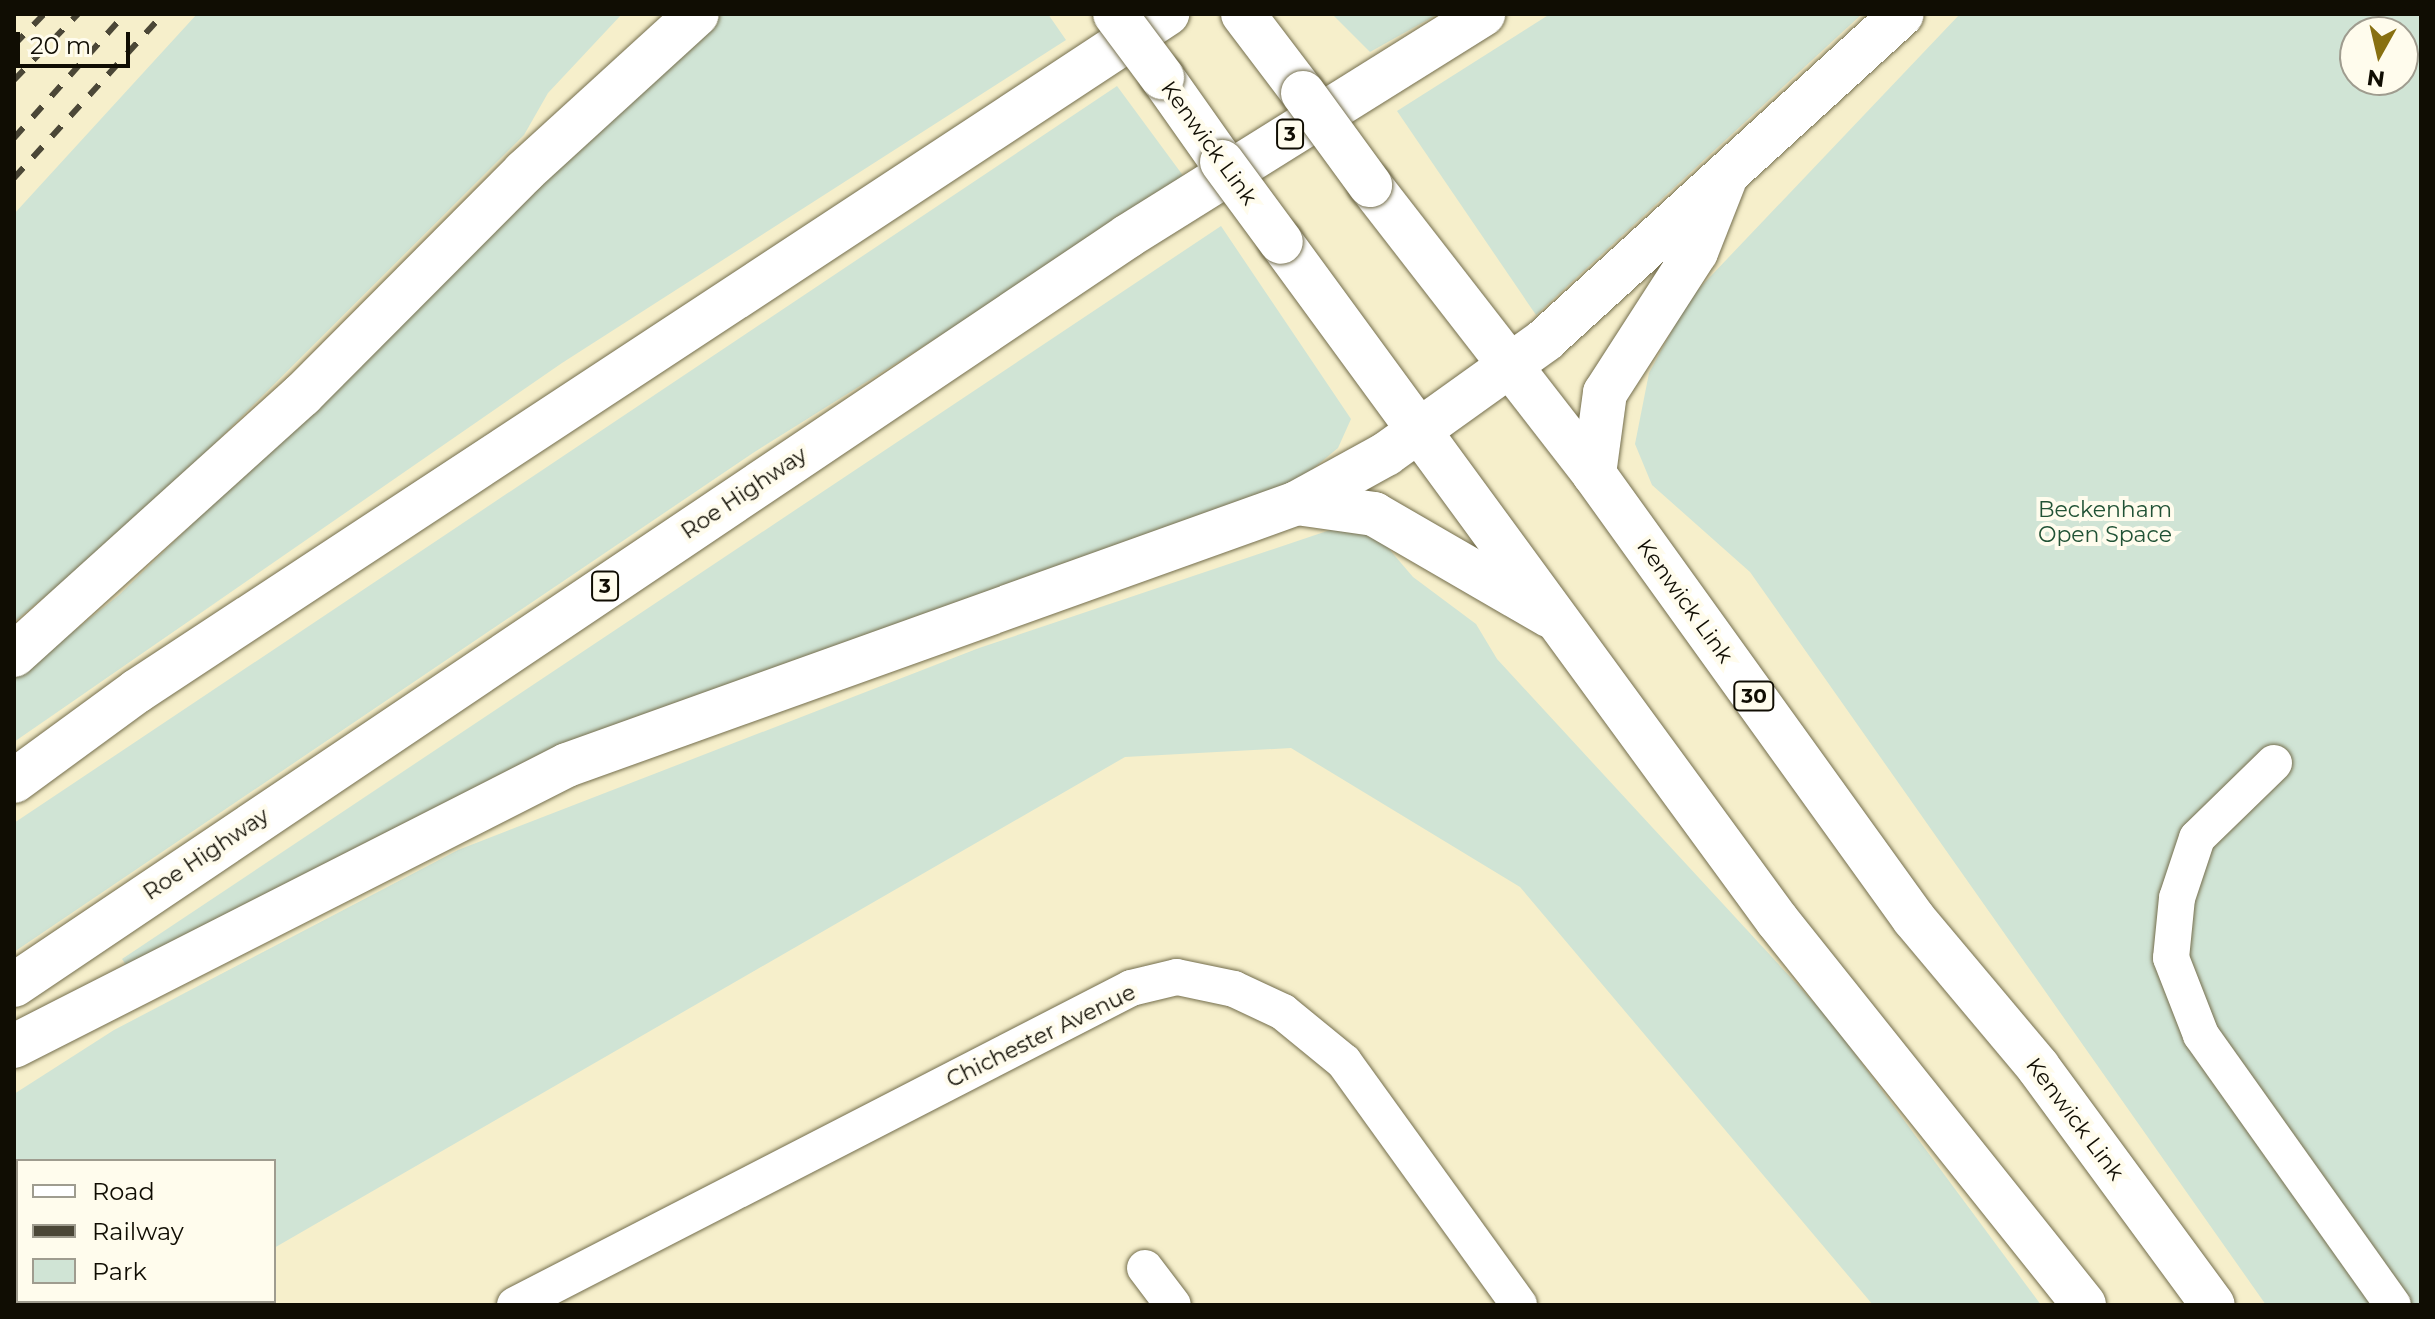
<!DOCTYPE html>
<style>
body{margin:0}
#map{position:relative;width:2435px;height:1319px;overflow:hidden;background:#f6efcb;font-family:Montserrat,sans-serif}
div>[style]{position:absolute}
.green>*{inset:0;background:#d0e4d5}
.roads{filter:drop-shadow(0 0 2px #746e4d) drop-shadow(0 0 2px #746e4d)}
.minor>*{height:36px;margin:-18px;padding:0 18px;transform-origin:18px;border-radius:18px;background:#fff}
.highway>*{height:44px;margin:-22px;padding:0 22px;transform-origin:22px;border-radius:22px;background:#fff}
.rail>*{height:6px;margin-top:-3px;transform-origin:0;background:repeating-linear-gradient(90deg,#4b4737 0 14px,transparent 0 28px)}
.bridges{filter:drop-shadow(0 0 2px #746e4d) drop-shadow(0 0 2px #746e4d)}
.highway-bridge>*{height:44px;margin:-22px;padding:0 22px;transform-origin:22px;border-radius:22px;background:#fff}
span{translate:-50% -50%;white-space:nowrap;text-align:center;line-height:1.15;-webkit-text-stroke:8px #fffced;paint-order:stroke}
.shield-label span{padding:2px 6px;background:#fffced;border:2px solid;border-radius:6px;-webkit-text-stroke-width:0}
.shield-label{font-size:20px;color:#100d03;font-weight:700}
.street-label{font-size:22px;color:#100d03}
.park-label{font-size:22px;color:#215235}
.frame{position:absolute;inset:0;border:16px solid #100d03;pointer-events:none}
.legend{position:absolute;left:16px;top:1159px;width:260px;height:144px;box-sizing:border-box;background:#fffced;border:2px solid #9f9c8f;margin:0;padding:10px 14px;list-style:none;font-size:24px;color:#100d03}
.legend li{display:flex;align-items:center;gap:16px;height:40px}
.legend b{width:40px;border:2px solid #9f9c8f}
.north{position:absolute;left:2339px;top:16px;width:80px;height:80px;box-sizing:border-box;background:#fffced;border:2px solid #9f9c8f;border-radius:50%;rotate:188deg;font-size:22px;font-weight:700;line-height:32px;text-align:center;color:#100d03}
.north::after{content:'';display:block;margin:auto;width:28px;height:36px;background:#887011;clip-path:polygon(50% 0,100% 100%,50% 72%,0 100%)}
.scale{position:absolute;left:16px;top:32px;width:114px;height:36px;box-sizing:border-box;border:4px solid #100d03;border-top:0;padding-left:10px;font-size:24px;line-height:28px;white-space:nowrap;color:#100d03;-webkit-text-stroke:6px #fffced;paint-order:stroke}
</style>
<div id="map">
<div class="green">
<i style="clip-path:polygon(197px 14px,622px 14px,548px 93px,524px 135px,139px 519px,14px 622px,14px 214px)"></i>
<i style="clip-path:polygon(718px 14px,1048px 14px,1066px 40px,562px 363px,14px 742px,14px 679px,119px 595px)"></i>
<i style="clip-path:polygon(1332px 14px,1438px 14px,1370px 52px)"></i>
<i style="clip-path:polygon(1550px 14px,1862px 14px,1536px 315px,1397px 111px)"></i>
<i style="clip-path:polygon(evenodd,1960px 14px,2421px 14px,2421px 1305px,2266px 1305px,1750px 572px,1652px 485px,1635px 444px,1649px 373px,1689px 299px,1960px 14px,2355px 32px,2403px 32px,2403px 80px,2355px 80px,2355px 32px)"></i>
<i style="clip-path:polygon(1117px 86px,1187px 181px,753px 453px,14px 952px,14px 823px)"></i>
<i style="clip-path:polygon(1221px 226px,1351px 419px,1338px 448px,1298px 481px,877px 638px,130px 971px,122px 959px)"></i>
<i style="clip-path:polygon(1342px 526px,1377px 535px,1413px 577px,1476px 624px,1497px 659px,1829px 1019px,2041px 1305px,1873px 1305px,1520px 887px,1291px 748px,1125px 757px,274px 1248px,274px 1161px,18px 1161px,18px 1301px,181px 1301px,14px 1305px,14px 1094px,114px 1030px,458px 850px,979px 648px)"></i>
</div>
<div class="roads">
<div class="minor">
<i style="left:2274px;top:763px;width:107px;rotate:135.8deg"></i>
<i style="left:2197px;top:838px;width:63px;rotate:108.4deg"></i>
<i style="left:2177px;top:898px;width:60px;rotate:95.7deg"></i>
<i style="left:2171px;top:958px;width:83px;rotate:68.7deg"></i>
<i style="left:2201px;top:1035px;width:331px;rotate:54.6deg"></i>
<i style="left:1145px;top:1268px;width:46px;rotate:52.9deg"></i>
<i style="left:515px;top:1305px;width:693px;rotate:-27.23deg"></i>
<i style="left:1131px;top:988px;width:47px;rotate:-13.4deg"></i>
<i style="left:1177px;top:977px;width:58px;rotate:11.9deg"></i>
<i style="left:1234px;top:989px;width:54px;rotate:25.1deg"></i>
<i style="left:1283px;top:1012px;width:79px;rotate:39.3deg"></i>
<i style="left:1344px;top:1062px;width:299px;rotate:54.2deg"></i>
</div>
<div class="highway">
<i style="left:1243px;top:14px;width:99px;rotate:52.8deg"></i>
<i style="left:1162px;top:77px;width:104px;rotate:54.8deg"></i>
<i style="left:1370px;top:185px;width:366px;rotate:52.2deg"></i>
<i style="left:1594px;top:474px;width:548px;rotate:54.28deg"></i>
<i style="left:1914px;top:919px;width:193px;rotate:50deg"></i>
<i style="left:2038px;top:1067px;width:295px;rotate:53.7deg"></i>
<i style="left:1281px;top:242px;width:840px;rotate:53.81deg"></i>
<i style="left:1777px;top:920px;width:492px;rotate:51.4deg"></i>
<i style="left:1594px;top:474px;width:82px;rotate:-82.3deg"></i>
<i style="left:1605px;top:393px;width:168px;rotate:-57.2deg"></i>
<i style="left:1696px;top:252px;width:76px;rotate:-68.5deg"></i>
<i style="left:1297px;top:503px;width:78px;rotate:8.1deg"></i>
<i style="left:1374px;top:514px;width:203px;rotate:30.1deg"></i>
<i style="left:14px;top:655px;width:388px;rotate:-42.1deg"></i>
<i style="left:302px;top:395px;width:315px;rotate:-45.1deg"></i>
<i style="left:524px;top:172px;width:234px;rotate:-42.4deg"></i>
<i style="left:14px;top:781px;width:152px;rotate:-36.2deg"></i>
<i style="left:137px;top:691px;width:1233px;rotate:-33.32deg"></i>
<i style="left:14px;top:985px;width:1342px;rotate:-33.91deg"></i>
<i style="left:1128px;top:236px;width:419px;rotate:-32deg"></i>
<i style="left:14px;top:1046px;width:620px;rotate:-26.94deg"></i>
<i style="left:567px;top:765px;width:776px;rotate:-19.74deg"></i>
<i style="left:1297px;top:503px;width:102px;rotate:-28.8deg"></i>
<i style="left:1386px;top:454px;width:196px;rotate:-35.6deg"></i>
<i style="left:1545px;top:340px;width:483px;rotate:-42.4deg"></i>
</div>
</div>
<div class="rail">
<i style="left:14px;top:45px;width:43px;rotate:-45.9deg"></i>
<i style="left:14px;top:80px;width:92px;rotate:-45.9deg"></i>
<i style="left:14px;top:138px;width:166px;rotate:-48.2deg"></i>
<i style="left:14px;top:178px;width:222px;rotate:-47.7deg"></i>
</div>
<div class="bridges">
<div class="highway-bridge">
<i style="left:1115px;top:14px;width:79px;rotate:53.3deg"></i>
<i style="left:1303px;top:93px;width:114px;rotate:53.9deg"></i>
<i style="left:1222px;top:162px;width:99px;rotate:53.6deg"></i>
</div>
</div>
<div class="shield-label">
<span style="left:1290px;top:134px">3</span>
<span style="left:605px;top:586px">3</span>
<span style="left:1754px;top:696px">30</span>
</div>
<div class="street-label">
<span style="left:1209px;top:143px;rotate:54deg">Kenwick Link</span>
<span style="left:744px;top:493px;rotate:-34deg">Roe Highway</span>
<span style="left:1685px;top:601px;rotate:54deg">Kenwick Link</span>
<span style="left:206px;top:854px;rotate:-34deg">Roe Highway</span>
<span style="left:1041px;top:1036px;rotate:-26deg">Chichester Avenue</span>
<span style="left:2075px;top:1119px;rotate:53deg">Kenwick Link</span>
</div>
<div class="park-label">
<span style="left:2105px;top:522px">Beckenham<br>Open Space</span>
</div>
<div class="frame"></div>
<ul class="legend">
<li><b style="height:10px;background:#fff"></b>Road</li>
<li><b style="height:10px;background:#4b4737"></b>Railway</li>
<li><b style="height:22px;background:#d0e4d5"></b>Park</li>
</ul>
<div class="north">N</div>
<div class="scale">20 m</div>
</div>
